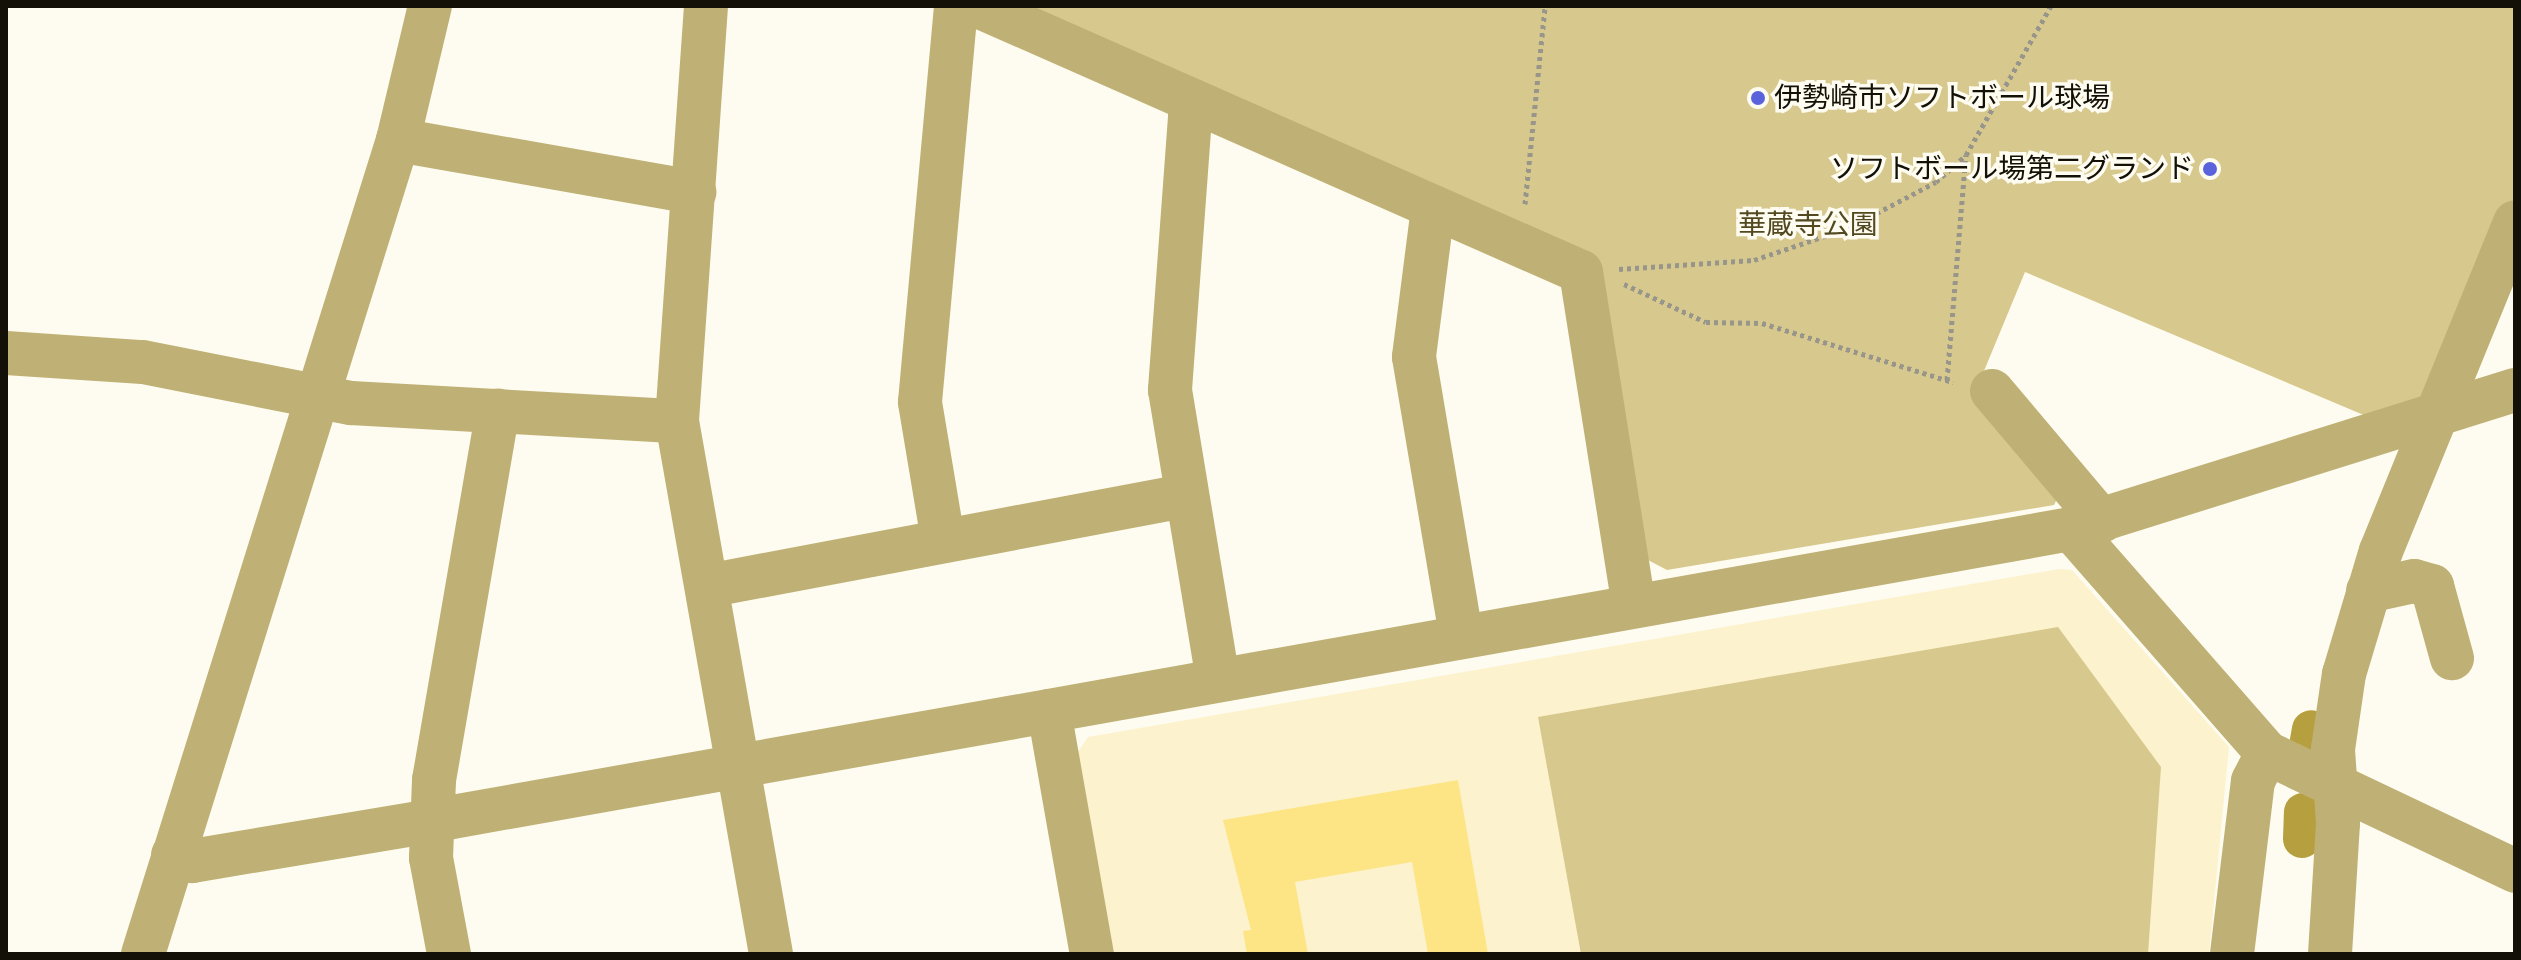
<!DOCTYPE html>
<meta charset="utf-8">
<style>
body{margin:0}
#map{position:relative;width:2521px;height:960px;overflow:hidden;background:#fefcf0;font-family:Roboto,"Noto Sans JP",sans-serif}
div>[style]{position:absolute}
.built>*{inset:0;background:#fcf2cd}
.green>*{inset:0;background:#d7c88d}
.canal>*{height:38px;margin:-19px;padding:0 19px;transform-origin:19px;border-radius:19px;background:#b69f3e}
.building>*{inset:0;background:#fde586}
.path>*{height:5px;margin-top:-2.5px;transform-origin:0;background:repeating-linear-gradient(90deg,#98968b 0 4px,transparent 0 8px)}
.minor>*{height:44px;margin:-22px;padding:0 22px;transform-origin:22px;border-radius:22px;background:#bfb175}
.dots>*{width:22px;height:22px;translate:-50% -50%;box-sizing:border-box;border:4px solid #fefcf0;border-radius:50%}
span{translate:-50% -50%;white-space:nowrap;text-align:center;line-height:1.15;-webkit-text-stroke:7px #fefcf0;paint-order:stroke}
.poi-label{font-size:28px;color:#131007}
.left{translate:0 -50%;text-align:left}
.right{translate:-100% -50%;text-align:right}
.park-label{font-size:28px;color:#534921}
.frame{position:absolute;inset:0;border:8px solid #131007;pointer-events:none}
</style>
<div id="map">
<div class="built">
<i style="clip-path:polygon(2059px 569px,2072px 570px,2229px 747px,2209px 954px,1108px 954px,1073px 759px,1088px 737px)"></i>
</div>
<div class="green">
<i style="clip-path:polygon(1011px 6px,2515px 6px,2515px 195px,2440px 395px,2366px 416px,2025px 272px,1979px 383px,2060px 493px,2054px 505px,1667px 570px,1646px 559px,1593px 259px)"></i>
<i style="clip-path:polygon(2058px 627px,2161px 767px,2148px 954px,1581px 954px,1538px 717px)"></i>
</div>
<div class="canal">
<i style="left:2308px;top:746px;width:17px;rotate:-80deg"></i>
<i style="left:2302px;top:839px;width:27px;rotate:-88deg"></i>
</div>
<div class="building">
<i style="clip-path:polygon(1458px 780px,1488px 954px,1428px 954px,1412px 862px,1295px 882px,1308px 954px,1247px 954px,1243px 931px,1251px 930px,1223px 820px)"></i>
</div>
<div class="path">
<i style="left:1525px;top:204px;width:199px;rotate:-84.2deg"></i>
<i style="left:1619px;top:269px;width:135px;rotate:-3.8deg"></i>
<i style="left:1754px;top:260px;width:99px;rotate:-18.8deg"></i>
<i style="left:1848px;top:228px;width:99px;rotate:-27.6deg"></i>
<i style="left:1936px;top:182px;width:40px;rotate:-42deg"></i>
<i style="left:1966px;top:155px;width:172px;rotate:-60.3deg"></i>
<i style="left:1624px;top:284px;width:90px;rotate:24.9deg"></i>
<i style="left:1706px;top:322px;width:56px;rotate:1deg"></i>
<i style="left:1762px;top:323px;width:200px;rotate:17.2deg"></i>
<i style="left:1947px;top:380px;width:226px;rotate:-85.2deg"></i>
</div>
<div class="minor">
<i style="left:706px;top:6px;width:416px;rotate:94deg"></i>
<i style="left:677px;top:421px;width:541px;rotate:80deg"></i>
<i style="left:978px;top:6px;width:659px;rotate:23.8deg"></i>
<i style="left:1581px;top:272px;width:337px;rotate:81deg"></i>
<i style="left:1197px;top:106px;width:13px;rotate:122deg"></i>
<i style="left:1190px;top:117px;width:274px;rotate:94.2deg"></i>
<i style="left:1170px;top:390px;width:294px;rotate:80.6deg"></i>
<i style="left:398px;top:140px;width:301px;rotate:10deg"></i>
<i style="left:1433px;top:208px;width:150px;rotate:97.3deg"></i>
<i style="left:1414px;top:357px;width:282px;rotate:80.4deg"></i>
<i style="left:6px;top:353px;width:137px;rotate:3.8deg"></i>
<i style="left:143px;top:362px;width:212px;rotate:11.2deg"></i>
<i style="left:351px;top:403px;width:326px;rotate:3.2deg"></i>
<i style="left:1992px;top:391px;width:170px;rotate:49.8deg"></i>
<i style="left:2071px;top:529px;width:298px;rotate:48.8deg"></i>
<i style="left:2267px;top:753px;width:275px;rotate:25.4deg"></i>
<i style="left:943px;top:540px;width:140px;rotate:-99.5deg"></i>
<i style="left:920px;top:402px;width:398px;rotate:-84.8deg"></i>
<i style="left:707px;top:586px;width:486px;rotate:-10.7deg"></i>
<i style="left:2368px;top:591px;width:47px;rotate:-12.3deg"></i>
<i style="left:2414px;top:581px;width:19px;rotate:16deg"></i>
<i style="left:2432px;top:586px;width:75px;rotate:74.5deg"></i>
<i style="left:1049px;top:711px;width:247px;rotate:80deg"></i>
<i style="left:173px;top:855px;width:20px;rotate:18deg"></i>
<i style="left:192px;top:861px;width:241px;rotate:-9.5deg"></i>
<i style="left:430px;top:821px;width:1667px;rotate:-10.09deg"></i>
<i style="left:2071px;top:529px;width:465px;rotate:-17.4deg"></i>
<i style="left:143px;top:954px;width:853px;rotate:-72.61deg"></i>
<i style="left:398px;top:140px;width:138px;rotate:-76.6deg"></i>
<i style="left:449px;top:954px;width:98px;rotate:-100.6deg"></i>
<i style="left:431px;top:858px;width:78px;rotate:-87.8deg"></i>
<i style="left:434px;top:780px;width:375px;rotate:-80.2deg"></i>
<i style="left:2232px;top:954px;width:174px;rotate:-83.1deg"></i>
<i style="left:2253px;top:781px;width:31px;rotate:-63deg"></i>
<i style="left:2330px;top:954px;width:131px;rotate:-86.5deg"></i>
<i style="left:2338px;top:823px;width:74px;rotate:-93.9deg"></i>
<i style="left:2333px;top:749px;width:76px;rotate:-81.7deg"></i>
<i style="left:2344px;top:674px;width:128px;rotate:-73.3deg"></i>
<i style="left:2381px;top:551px;width:355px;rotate:-67.8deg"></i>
</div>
<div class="dots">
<i style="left:1758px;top:98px;background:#5a63db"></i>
<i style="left:2210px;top:169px;background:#5a63db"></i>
</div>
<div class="poi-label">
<span class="left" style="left:1774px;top:98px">伊勢崎市ソフトボール球場</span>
<span class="right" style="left:2194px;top:169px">ソフトボール場第二グランド</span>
</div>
<div class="park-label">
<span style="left:1808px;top:225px">華蔵寺公園</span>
</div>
<div class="frame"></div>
</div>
